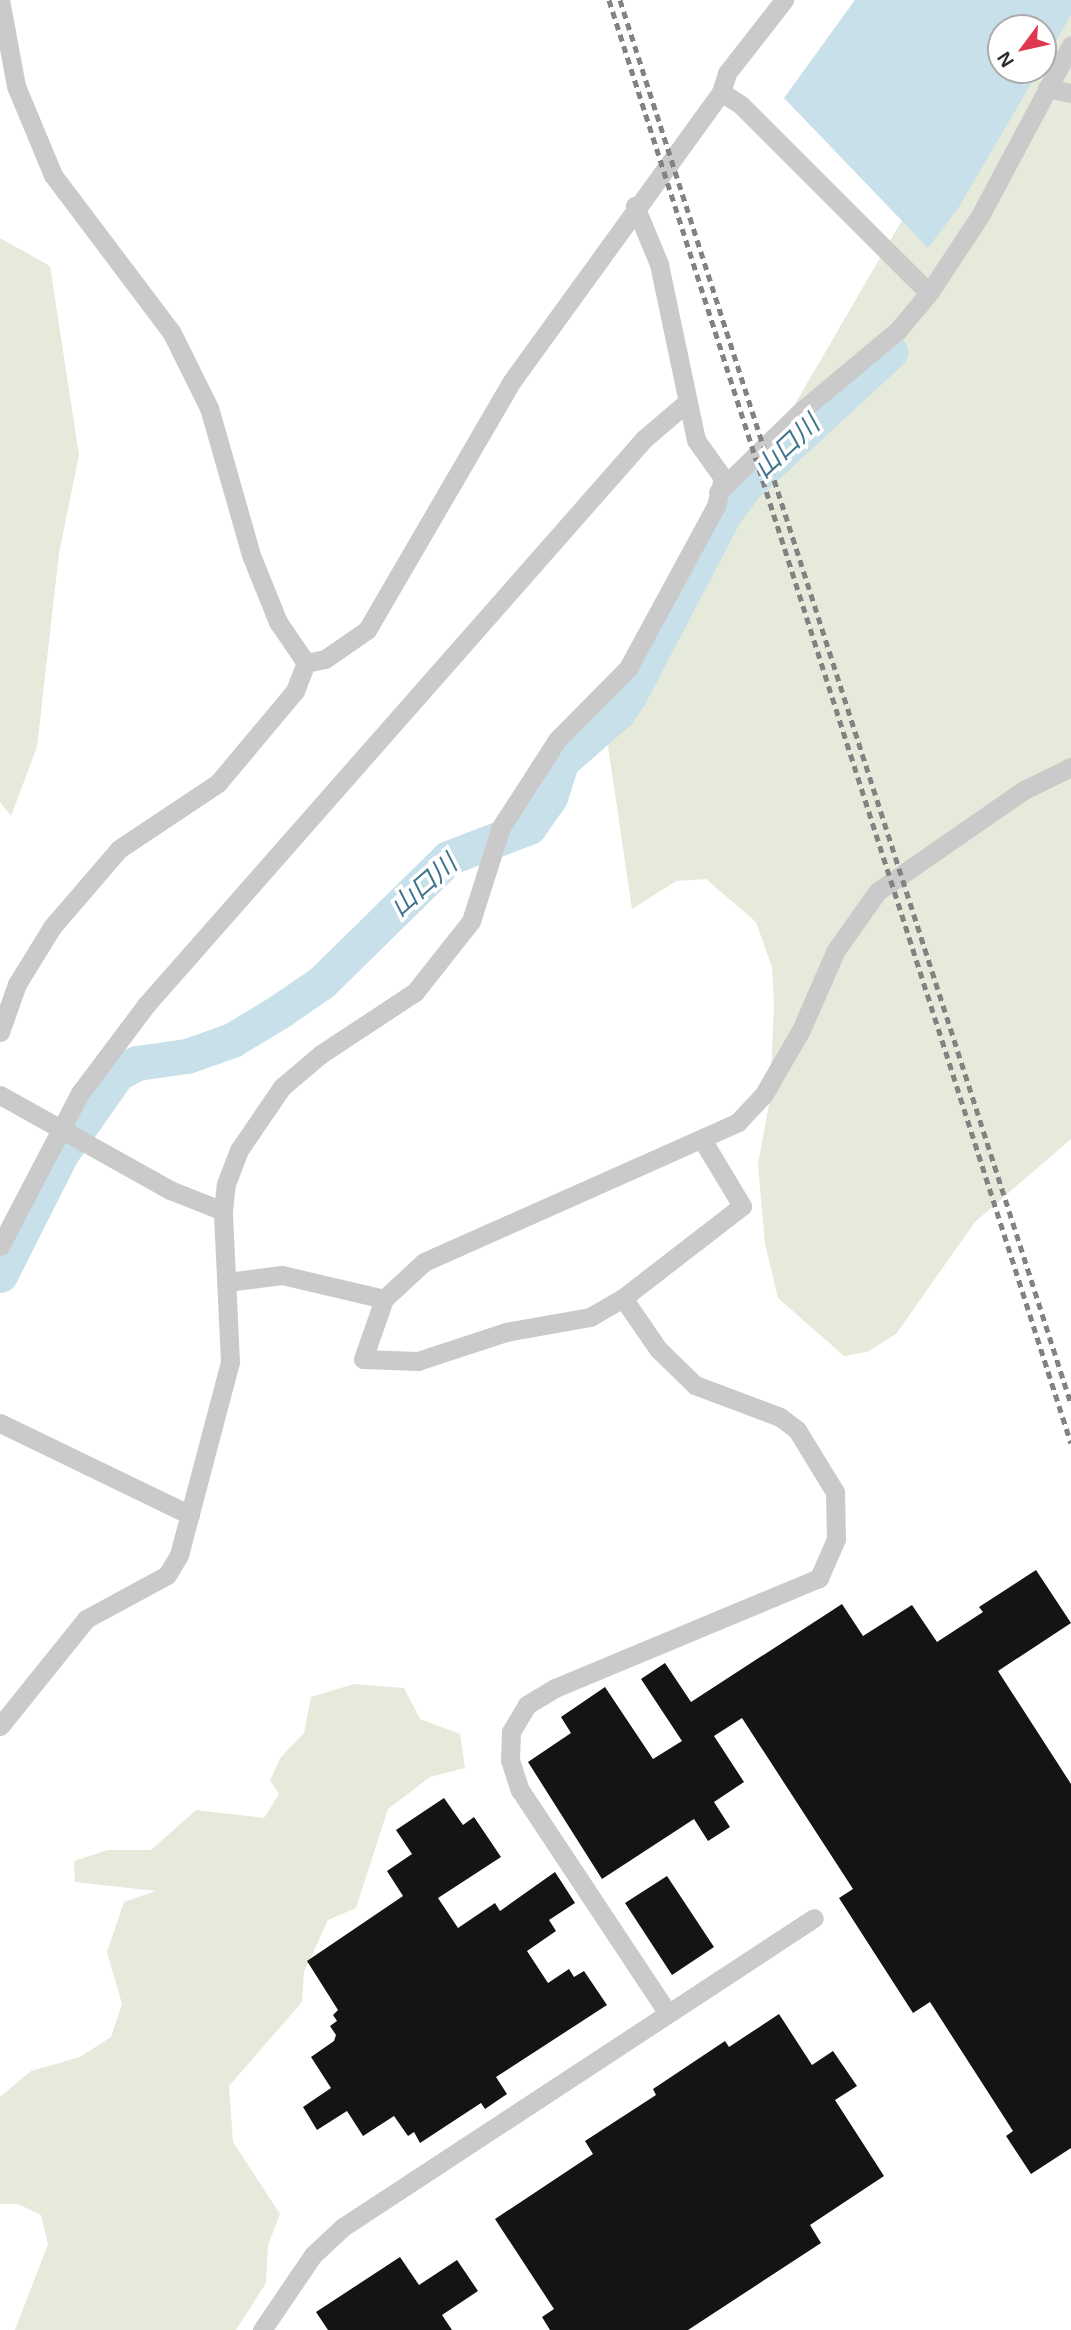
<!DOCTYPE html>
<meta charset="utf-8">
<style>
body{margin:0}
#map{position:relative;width:1071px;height:2330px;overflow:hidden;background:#fff;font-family:Arial,"Noto Sans JP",sans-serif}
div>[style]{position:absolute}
.green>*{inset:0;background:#e5eadb}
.water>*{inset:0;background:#c8e0ea}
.river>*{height:35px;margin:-17.5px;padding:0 17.5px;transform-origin:17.5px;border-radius:17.5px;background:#c8e0ea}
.building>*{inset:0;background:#141414}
.minor>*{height:19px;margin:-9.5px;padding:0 9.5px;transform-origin:9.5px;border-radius:9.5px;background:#cacaca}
.rail>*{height:5px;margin-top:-2.5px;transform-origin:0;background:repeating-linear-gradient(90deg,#828282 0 7px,transparent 0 12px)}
span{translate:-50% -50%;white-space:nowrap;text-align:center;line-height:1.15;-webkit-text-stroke:7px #fff;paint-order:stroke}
.water-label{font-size:26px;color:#3f758c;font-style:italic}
.north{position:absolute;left:987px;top:14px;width:70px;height:70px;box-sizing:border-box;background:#fff;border:2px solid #ababab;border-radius:50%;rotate:237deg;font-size:19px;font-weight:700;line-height:28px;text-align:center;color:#2d2d2d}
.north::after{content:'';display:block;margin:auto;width:24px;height:32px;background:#dd3751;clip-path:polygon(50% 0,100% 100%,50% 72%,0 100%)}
</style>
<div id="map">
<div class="green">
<i style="clip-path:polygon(1071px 0,1071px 1139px,975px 1222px,896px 1334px,867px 1352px,844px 1356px,778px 1298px,765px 1244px,758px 1164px,770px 1099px,774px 1004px,772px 967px,756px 922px,706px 879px,676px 881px,632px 909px,608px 746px,770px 447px,908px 210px,1001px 70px,1043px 70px,1043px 28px)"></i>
<i style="clip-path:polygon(0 238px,50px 266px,79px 455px,59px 553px,37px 747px,11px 816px,0 802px)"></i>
<i style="clip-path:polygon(354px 1684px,404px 1688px,420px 1719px,460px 1734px,465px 1768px,430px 1777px,388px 1809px,356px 1908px,328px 1920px,304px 1972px,302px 2002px,229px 2086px,233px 2142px,280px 2214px,268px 2245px,266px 2283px,236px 2330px,15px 2330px,48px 2244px,41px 2215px,18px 2204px,0 2204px,0 2097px,31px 2071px,80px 2057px,111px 2037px,122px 2004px,107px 1952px,124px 1902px,156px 1891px,75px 1882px,74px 1861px,108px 1850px,151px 1850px,196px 1810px,264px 1818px,279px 1794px,270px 1780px,281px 1757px,304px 1733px,311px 1697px)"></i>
</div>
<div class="water">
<i style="clip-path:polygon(855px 0,1071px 0,1071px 15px,1043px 63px,1043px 28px,1001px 28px,1001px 70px,1039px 70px,959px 207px,928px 248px,784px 98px)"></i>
</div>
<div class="river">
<i style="left:0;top:1275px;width:136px;rotate:-63.2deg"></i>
<i style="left:61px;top:1154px;width:98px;rotate:-55deg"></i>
<i style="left:117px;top:1074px;width:23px;rotate:-29deg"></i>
<i style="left:137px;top:1063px;width:50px;rotate:-8deg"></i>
<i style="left:187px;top:1056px;width:48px;rotate:-19.6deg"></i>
<i style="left:232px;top:1040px;width:56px;rotate:-31.1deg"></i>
<i style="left:280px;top:1011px;width:51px;rotate:-34.6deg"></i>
<i style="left:322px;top:982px;width:177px;rotate:-44.5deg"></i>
<i style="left:448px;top:858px;width:87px;rotate:-20.9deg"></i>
<i style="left:529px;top:827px;width:37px;rotate:-55deg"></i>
<i style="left:550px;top:797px;width:38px;rotate:-72deg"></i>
<i style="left:562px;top:761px;width:74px;rotate:-41.2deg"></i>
<i style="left:618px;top:712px;width:22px;rotate:-56deg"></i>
<i style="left:630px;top:694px;width:203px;rotate:-62.4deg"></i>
<i style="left:724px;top:514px;width:38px;rotate:-53deg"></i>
<i style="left:747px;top:484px;width:195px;rotate:-42.7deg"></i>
</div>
<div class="building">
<i style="clip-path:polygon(1036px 1570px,1071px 1623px,998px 1671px,1071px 1784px,1071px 2148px,1031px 2174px,1006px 2136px,1013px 2131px,930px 2002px,913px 2013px,839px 1898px,853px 1889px,742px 1718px,714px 1736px,744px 1782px,714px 1802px,730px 1827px,708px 1841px,694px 1819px,602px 1879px,528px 1762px,571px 1733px,561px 1717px,605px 1687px,653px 1759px,682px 1741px,641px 1679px,665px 1663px,691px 1702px,842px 1604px,863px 1636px,912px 1605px,937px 1642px,983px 1612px,979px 1607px)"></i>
<i style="clip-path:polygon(444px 1798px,463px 1825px,474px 1817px,501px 1857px,438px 1898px,458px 1928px,495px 1903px,500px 1911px,555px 1872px,575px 1903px,549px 1920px,556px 1931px,527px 1951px,548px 1983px,569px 1969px,574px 1977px,584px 1971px,607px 2005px,496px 2077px,507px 2094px,485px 2109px,481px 2103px,420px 2143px,414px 2132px,408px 2136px,394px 2116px,363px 2136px,347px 2111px,317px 2130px,303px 2107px,331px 2088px,311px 2057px,334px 2041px,336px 2035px,330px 2026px,337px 2021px,333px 2015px,338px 2010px,307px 1961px,403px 1896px,387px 1871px,412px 1854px,396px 1830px)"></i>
<i style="clip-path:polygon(667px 1876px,714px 1947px,672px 1975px,625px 1903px)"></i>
<i style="clip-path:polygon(779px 2014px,812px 2065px,833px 2051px,857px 2086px,835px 2100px,884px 2176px,810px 2225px,821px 2243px,688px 2330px,550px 2330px,542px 2317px,554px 2309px,495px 2219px,593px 2154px,585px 2141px,656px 2095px,653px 2089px,725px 2041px,729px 2047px)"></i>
<i style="clip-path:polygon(400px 2257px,419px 2285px,457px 2260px,478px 2291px,442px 2315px,452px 2330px,328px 2330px,316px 2312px)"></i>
</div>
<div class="minor">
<i style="left:1047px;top:88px;width:25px;rotate:12deg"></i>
<i style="left:721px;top:92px;width:24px;rotate:33deg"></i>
<i style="left:741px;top:105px;width:266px;rotate:45deg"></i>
<i style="left:718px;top:492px;width:115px;rotate:-44.3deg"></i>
<i style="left:800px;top:412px;width:128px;rotate:-39.9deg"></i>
<i style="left:898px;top:330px;width:48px;rotate:-50deg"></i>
<i style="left:929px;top:293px;width:95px;rotate:-56.6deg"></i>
<i style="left:981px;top:214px;width:191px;rotate:-62deg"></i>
<i style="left:306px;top:663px;width:19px;rotate:-12deg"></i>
<i style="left:325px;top:659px;width:51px;rotate:-34.6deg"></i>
<i style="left:367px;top:630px;width:288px;rotate:-59.8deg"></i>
<i style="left:512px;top:381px;width:357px;rotate:-54.1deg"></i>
<i style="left:721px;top:92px;width:20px;rotate:-72deg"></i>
<i style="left:727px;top:73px;width:93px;rotate:-52deg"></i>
<i style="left:0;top:1032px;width:51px;rotate:-70.5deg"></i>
<i style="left:17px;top:984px;width:67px;rotate:-58.4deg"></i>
<i style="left:52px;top:927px;width:103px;rotate:-49.3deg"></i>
<i style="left:119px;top:849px;width:119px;rotate:-33.7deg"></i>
<i style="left:218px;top:783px;width:120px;rotate:-50.1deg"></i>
<i style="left:295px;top:691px;width:30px;rotate:-69deg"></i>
<i style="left:306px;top:663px;width:50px;rotate:-124.3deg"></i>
<i style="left:278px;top:622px;width:72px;rotate:-111.9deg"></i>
<i style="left:251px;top:555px;width:153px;rotate:-105.9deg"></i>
<i style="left:209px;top:408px;width:84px;rotate:-116.3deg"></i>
<i style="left:172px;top:333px;width:198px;rotate:-127deg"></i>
<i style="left:53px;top:175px;width:96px;rotate:-112.6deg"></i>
<i style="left:16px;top:86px;width:87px;rotate:-100.5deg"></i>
<i style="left:0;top:1095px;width:195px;rotate:29.2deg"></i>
<i style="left:170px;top:1190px;width:57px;rotate:21.6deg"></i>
<i style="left:703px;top:1141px;width:76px;rotate:59deg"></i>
<i style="left:742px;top:1206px;width:150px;rotate:142.3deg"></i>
<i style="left:623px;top:1298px;width:38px;rotate:150deg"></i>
<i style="left:590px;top:1317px;width:85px;rotate:169.9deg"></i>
<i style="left:506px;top:1332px;width:93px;rotate:161.8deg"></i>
<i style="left:418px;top:1361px;width:55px;rotate:-177.9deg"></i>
<i style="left:363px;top:1359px;width:64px;rotate:-70.7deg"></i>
<i style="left:384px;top:1299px;width:54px;rotate:-42.8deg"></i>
<i style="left:424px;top:1262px;width:344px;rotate:-24deg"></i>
<i style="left:738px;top:1122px;width:38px;rotate:-47deg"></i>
<i style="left:764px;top:1094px;width:74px;rotate:-60deg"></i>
<i style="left:801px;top:1030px;width:87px;rotate:-66.4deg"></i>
<i style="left:836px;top:950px;width:72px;rotate:-54.6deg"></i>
<i style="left:878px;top:891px;width:178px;rotate:-34.7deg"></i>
<i style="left:1024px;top:790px;width:52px;rotate:-26.1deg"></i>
<i style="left:0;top:1246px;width:173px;rotate:-62.4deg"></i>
<i style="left:80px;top:1093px;width:110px;rotate:-53.1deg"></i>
<i style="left:146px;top:1005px;width:754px;rotate:-48.66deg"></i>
<i style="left:644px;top:439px;width:55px;rotate:-40.6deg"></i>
<i style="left:227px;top:1282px;width:55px;rotate:-7.3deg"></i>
<i style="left:282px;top:1275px;width:105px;rotate:13.2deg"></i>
<i style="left:623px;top:1298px;width:62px;rotate:55.5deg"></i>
<i style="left:658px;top:1349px;width:52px;rotate:44.2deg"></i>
<i style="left:695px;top:1385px;width:91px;rotate:20.6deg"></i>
<i style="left:780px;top:1417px;width:21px;rotate:37deg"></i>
<i style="left:797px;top:1430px;width:73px;rotate:58.5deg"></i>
<i style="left:835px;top:1492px;width:47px;rotate:88.8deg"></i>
<i style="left:836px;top:1539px;width:43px;rotate:113.6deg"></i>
<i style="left:819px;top:1578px;width:286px;rotate:157.4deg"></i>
<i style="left:555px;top:1688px;width:33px;rotate:149deg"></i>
<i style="left:527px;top:1705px;width:31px;rotate:121deg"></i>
<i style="left:511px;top:1732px;width:28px;rotate:92deg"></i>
<i style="left:510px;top:1760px;width:32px;rotate:72deg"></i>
<i style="left:520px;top:1790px;width:266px;rotate:56.5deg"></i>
<i style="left:0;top:1423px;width:211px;rotate:25.8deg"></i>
<i style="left:0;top:1726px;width:137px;rotate:-51.2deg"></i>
<i style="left:86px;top:1619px;width:92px;rotate:-28.5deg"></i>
<i style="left:167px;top:1575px;width:23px;rotate:-59deg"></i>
<i style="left:179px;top:1555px;width:200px;rotate:-75.2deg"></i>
<i style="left:230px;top:1362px;width:151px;rotate:-92.7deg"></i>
<i style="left:223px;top:1211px;width:27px;rotate:-84deg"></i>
<i style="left:226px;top:1184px;width:36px;rotate:-69deg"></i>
<i style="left:239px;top:1150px;width:76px;rotate:-55.7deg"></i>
<i style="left:282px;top:1087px;width:51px;rotate:-40.2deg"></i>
<i style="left:321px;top:1054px;width:113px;rotate:-33.4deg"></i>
<i style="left:415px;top:992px;width:90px;rotate:-51.7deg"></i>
<i style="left:471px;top:921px;width:99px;rotate:-72.3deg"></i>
<i style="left:501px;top:827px;width:103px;rotate:-57.2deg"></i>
<i style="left:557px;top:740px;width:101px;rotate:-45.4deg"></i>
<i style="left:628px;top:668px;width:184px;rotate:-61.5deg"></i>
<i style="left:716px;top:506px;width:29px;rotate:-76deg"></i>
<i style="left:723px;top:478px;width:47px;rotate:-125.4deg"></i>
<i style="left:696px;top:440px;width:180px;rotate:-101.9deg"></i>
<i style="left:659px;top:264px;width:63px;rotate:-112.5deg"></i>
<i style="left:262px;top:2330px;width:91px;rotate:-55.8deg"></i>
<i style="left:313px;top:2255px;width:41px;rotate:-43deg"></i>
<i style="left:343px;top:2227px;width:563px;rotate:-33.27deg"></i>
</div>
<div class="rail">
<i style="left:609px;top:0;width:1515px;rotate:72.25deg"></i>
<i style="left:620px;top:0;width:1475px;rotate:72.19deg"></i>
</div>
<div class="water-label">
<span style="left:787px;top:447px;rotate:-43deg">山口川</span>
<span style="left:424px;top:886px;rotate:-41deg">山口川</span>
</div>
<div class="north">N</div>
</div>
